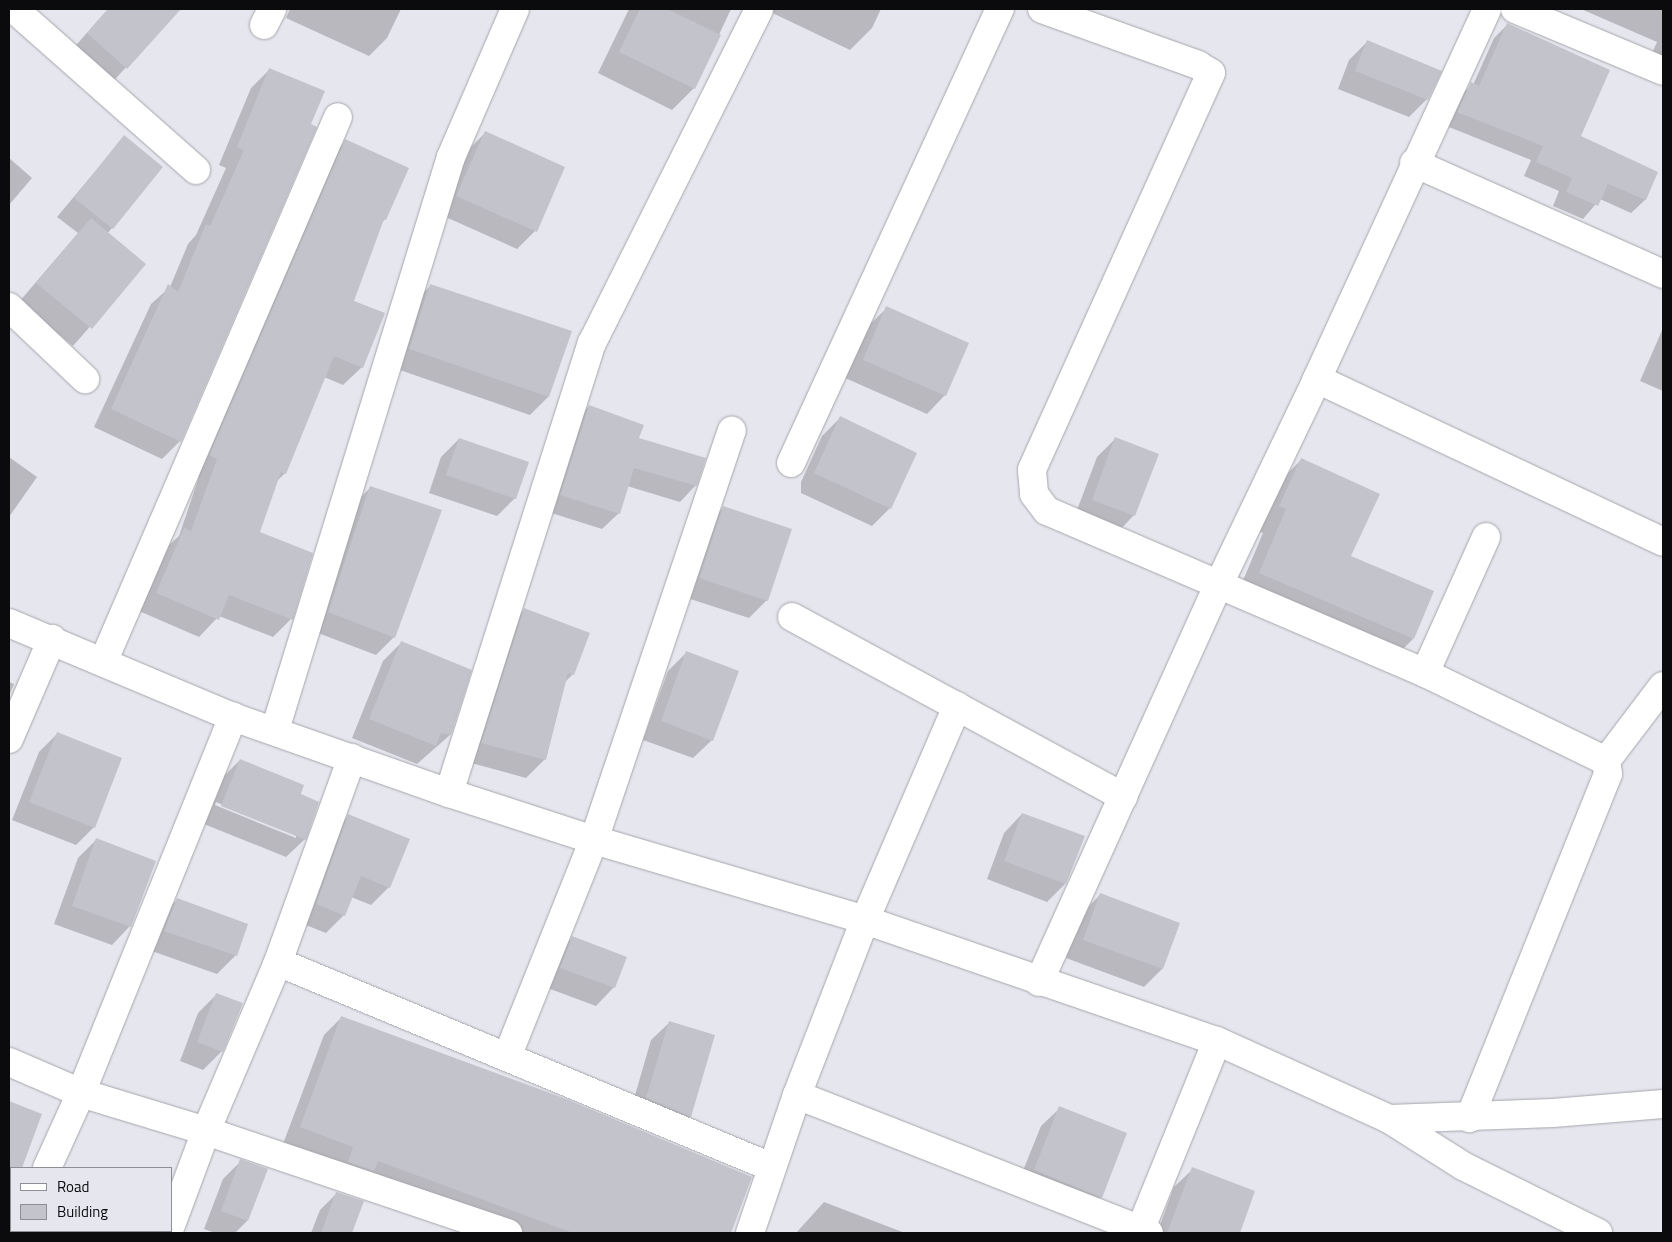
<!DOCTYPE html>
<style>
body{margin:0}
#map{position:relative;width:1672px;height:1242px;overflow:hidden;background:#e6e7ee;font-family:"Titillium Web",sans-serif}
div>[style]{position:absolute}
.shadow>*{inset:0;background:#0003}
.building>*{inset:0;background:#c3c4cb}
.roads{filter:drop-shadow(0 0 1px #a5a5ac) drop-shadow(0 0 1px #a5a5ac)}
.minor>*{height:28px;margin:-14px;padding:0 14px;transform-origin:14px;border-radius:14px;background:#fff}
span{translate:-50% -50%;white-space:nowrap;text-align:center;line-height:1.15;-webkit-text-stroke:5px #e6e7ee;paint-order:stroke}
.frame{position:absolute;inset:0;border:10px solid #0b0b0e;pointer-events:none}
.legend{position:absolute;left:10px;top:1167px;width:162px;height:65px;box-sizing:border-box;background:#e6e7ee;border:1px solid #8e8f94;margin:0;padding:6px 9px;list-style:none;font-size:15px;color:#0b0b0e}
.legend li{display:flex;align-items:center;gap:10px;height:25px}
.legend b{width:25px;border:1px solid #8e8f94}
</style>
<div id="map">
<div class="shadow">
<i style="clip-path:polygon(108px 9px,179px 9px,108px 87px,70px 52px)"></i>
<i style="clip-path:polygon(290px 9px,401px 9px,387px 38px,369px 56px,286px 18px)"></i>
<i style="clip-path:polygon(629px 9px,731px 9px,694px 88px,672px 110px,598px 73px)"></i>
<i style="clip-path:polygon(764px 9px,881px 9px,872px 28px,850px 50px)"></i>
<i style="clip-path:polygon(1581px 9px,1663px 9px,1663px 66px,1649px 60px,1657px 42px)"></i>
<i style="clip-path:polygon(1507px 25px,1580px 137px,1656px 173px,1645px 200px,1631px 213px,1600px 199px,1583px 219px,1553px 206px,1559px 191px,1524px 176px,1531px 160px,1444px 125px,1457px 97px,1473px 85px,1494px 38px)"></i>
<i style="clip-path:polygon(1367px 42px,1427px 99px,1409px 117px,1338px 89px,1349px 60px)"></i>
<i style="clip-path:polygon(269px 70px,180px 441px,162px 459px,94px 427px,151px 304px,170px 287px,188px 244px,196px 235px,226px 168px,219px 165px,251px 88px)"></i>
<i style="clip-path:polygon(485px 133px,535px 231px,517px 249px,439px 214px,467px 151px)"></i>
<i style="clip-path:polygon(124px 137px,162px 167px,107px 234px,144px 265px,73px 346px,19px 302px,78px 233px,57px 217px)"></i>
<i style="clip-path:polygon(346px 141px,385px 219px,381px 224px,352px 301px,362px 367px,343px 385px,324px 377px,285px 473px,276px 482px,259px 533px,291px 619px,273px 637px,219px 616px,199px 637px,139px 611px,166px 548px,179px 536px,199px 477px,192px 474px,327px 159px)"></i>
<i style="clip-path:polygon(9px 158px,32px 178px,9px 205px)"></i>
<i style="clip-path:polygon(430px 286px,571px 332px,548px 397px,530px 415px,391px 367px,412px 304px)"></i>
<i style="clip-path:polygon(887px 308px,945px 395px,927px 414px,845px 378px,868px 326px)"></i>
<i style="clip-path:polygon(1663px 328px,1663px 391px,1640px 381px)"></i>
<i style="clip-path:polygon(589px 406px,638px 439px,696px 485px,680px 502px,627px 486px,619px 513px,602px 529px,545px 511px,573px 423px)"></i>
<i style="clip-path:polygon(840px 418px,890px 508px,872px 526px,801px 493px,801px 482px,822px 436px)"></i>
<i style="clip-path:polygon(459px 439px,515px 498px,497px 516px,429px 493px,441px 457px)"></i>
<i style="clip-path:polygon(1115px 439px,1134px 515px,1116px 534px,1074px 518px,1097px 457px)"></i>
<i style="clip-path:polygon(9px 457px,37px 477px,9px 517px)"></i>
<i style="clip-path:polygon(1302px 459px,1350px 557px,1413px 639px,1390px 662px,1236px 597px,1263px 533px,1256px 530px,1278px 483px)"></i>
<i style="clip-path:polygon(370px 488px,394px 637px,376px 655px,310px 630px,352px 506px)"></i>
<i style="clip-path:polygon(724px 507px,767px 600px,749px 618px,681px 596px,705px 526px)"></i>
<i style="clip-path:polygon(524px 610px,573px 674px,564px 683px,545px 759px,526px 778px,464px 761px,506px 628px)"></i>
<i style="clip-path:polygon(401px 643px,470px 670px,450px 735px,417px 764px,352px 738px,383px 661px)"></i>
<i style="clip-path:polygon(686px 653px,712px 740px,693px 758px,643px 740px,668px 671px)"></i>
<i style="clip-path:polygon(9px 682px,14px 684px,9px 696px)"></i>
<i style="clip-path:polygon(57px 734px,94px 827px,76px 845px,12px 820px,39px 752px)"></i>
<i style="clip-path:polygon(evenodd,240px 760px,299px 795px,305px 839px,286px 857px,204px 824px,222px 778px,240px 760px,216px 802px,296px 835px,296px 838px,215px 805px,216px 802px)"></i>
<i style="clip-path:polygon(1022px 814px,1065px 884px,1047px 902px,987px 879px,1004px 833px)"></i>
<i style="clip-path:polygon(349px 815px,389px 887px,371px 905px,351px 897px,344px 915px,326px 933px,298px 922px,330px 834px)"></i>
<i style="clip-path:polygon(96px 840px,130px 926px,112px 945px,54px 924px,78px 858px)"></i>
<i style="clip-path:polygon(1100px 895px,1179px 924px,1162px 969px,1144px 987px,1066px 958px,1082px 913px)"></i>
<i style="clip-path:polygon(177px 900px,246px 924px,235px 956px,217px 974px,146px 949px,159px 918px)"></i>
<i style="clip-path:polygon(572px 938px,614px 987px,596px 1006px,542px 986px,554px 956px)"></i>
<i style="clip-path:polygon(216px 995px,222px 1051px,203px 1070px,180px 1061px,198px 1013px)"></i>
<i style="clip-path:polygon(341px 1018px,751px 1177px,729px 1233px,491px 1233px,283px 1144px,324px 1035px)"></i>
<i style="clip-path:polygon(670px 1022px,690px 1116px,671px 1134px,629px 1116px,651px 1040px)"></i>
<i style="clip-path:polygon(9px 1102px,41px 1114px,21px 1168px,11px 1168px,9px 1194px)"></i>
<i style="clip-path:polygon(1060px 1108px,1101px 1197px,1083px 1215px,1016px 1188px,1041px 1126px)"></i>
<i style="clip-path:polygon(241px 1161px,267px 1169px,247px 1221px,235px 1233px,215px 1233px,204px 1229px,223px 1179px)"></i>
<i style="clip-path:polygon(1193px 1169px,1254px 1192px,1239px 1233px,1157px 1233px,1174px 1187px)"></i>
<i style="clip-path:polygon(337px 1193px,362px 1202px,350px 1233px,311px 1233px,320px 1210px)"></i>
<i style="clip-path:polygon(824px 1202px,905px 1233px,796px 1233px)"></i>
</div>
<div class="building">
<i style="clip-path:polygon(108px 9px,181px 9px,127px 69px,87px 33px)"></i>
<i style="clip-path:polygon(640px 9px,667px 9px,721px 35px,695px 89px,619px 52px)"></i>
<i style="clip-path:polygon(1507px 23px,1610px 70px,1581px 136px,1658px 172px,1646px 200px,1608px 184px,1598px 206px,1566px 192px,1572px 178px,1536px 162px,1543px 146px,1457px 112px,1471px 82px,1479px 86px)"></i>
<i style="clip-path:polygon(1367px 40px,1442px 71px,1428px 100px,1355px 71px)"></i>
<i style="clip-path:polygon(269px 68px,325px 91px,311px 124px,317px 127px,181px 442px,111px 409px,168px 284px,178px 292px,206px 224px,210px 226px,244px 150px,237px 147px)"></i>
<i style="clip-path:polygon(485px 131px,565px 167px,537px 232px,456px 196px)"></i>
<i style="clip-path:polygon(124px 135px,163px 167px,113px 229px,74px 198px)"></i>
<i style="clip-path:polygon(345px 139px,409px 168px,386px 220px,384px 219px,354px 301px,385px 313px,363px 368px,334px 356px,286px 474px,281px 472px,260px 532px,313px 553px,293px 620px,229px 595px,219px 620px,156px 593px,184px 528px,191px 531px,217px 459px,209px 455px)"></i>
<i style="clip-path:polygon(91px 218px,146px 264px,92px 329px,36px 283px)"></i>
<i style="clip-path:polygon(430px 284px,572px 331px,549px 397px,409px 349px)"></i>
<i style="clip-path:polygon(886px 306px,969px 343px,946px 396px,863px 360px)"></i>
<i style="clip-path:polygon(589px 405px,644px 425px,639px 438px,706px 458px,697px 486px,634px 468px,620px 514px,560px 495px)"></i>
<i style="clip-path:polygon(840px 416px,917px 453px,891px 509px,814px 473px)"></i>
<i style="clip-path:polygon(1115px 437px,1159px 454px,1135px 516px,1092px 500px)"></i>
<i style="clip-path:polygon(459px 438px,529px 462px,516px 499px,446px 475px)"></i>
<i style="clip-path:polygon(1301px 458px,1380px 494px,1351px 556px,1434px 591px,1414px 639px,1259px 573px,1286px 509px,1279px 506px)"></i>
<i style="clip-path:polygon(370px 486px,442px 510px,395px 638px,328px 612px)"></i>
<i style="clip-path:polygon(723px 506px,792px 529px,768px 601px,699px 578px)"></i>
<i style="clip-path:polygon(524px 608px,590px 633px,574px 675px,568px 673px,546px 760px,481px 743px)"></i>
<i style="clip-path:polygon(401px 641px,472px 670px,451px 735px,441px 733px,436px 746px,369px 719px)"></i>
<i style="clip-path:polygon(686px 651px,739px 671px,713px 741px,661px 721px)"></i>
<i style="clip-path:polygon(57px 732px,122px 758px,95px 828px,29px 802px)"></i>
<i style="clip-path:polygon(240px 759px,304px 785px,301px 794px,319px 802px,306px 840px,221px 806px)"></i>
<i style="clip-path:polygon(1022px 813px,1085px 836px,1066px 884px,1004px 861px)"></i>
<i style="clip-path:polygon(348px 814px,410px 839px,390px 888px,361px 876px,345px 916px,316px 904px)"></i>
<i style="clip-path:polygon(96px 838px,156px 861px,131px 927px,72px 906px)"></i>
<i style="clip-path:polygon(1100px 893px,1180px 923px,1163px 969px,1083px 940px)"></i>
<i style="clip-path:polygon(177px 898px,248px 924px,237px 956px,164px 931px)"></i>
<i style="clip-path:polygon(572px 936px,627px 957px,615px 988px,560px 968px)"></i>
<i style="clip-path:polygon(216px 993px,243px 1003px,223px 1052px,197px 1042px)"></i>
<i style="clip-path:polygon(341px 1016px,566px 1099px,752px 1177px,731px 1233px,573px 1233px,378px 1161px,374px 1171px,348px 1162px,353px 1147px,300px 1127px)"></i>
<i style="clip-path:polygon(669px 1021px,715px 1035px,691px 1117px,646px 1098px)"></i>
<i style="clip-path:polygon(9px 1101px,42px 1114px,22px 1168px,11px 1168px,11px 1195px)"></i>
<i style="clip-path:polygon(1059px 1106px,1127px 1133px,1102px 1198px,1034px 1170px)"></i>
<i style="clip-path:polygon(240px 1159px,268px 1169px,248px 1221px,221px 1211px)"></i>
<i style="clip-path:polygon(1192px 1167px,1255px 1191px,1240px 1233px,1167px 1233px)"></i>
<i style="clip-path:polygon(336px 1192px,364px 1201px,352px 1233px,321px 1233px)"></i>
</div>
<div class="roads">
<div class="minor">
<i style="left:14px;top:9px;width:243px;rotate:41.5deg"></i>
<i style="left:1042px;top:9px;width:166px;rotate:19.7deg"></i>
<i style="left:1198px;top:65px;width:15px;rotate:32deg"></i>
<i style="left:1211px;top:73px;width:435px;rotate:114.3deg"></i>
<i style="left:1032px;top:470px;width:24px;rotate:85deg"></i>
<i style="left:1034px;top:494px;width:21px;rotate:53deg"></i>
<i style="left:1047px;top:511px;width:411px;rotate:23.2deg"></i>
<i style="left:1425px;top:673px;width:201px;rotate:25.9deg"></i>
<i style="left:1606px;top:761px;width:13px;rotate:81deg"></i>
<i style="left:1608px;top:774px;width:371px;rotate:111.9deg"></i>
<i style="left:1515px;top:9px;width:160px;rotate:22.7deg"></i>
<i style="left:264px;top:25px;width:18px;rotate:-63deg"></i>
<i style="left:1414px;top:163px;width:273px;rotate:24deg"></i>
<i style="left:9px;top:307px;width:105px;rotate:43.5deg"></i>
<i style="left:1317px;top:379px;width:382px;rotate:25.2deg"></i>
<i style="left:791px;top:463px;width:500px;rotate:-65.3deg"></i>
<i style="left:792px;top:617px;width:377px;rotate:28.5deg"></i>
<i style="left:9px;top:623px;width:243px;rotate:22.8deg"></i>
<i style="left:233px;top:717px;width:229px;rotate:19.4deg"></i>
<i style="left:449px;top:793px;width:152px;rotate:18deg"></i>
<i style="left:594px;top:840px;width:283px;rotate:16.4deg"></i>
<i style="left:865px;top:920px;width:372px;rotate:19deg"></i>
<i style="left:1217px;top:1041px;width:189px;rotate:24.4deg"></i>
<i style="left:1389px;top:1119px;width:164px;rotate:-2.1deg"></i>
<i style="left:1553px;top:1113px;width:110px;rotate:-4.7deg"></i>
<i style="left:104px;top:660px;width:591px;rotate:-66.69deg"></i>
<i style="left:1425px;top:673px;width:149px;rotate:-65.8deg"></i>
<i style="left:275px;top:730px;width:599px;rotate:-72.93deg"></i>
<i style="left:451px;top:157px;width:161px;rotate:-66.6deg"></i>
<i style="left:9px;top:739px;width:109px;rotate:-66.7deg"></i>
<i style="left:1606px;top:761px;width:94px;rotate:-52.8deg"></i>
<i style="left:449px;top:793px;width:472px;rotate:-72.4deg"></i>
<i style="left:592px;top:343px;width:373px;rotate:-63.4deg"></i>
<i style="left:278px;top:962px;width:534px;rotate:22.58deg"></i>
<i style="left:1039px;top:982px;width:435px;rotate:-65.7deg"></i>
<i style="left:1218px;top:586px;width:229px;rotate:-64.4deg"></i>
<i style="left:1317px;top:379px;width:407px;rotate:-65.3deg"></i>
<i style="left:507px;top:1057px;width:234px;rotate:-68.2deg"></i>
<i style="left:594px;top:840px;width:432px;rotate:-71.4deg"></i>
<i style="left:9px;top:1062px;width:78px;rotate:23.3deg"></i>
<i style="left:81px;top:1093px;width:406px;rotate:-68deg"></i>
<i style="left:797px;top:1095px;width:378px;rotate:21.4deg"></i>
<i style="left:1389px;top:1119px;width:88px;rotate:32.4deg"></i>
<i style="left:1463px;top:1166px;width:151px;rotate:26.4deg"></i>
<i style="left:47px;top:1168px;width:82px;rotate:-65.6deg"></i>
<i style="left:81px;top:1093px;width:131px;rotate:16.9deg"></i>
<i style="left:206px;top:1131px;width:319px;rotate:18.7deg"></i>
<i style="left:171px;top:1225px;width:100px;rotate:-69.6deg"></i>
<i style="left:206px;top:1131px;width:184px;rotate:-66.9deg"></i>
<i style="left:278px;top:962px;width:217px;rotate:-70.1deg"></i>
<i style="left:19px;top:1233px;width:2px;rotate:-63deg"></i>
<i style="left:750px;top:1233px;width:146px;rotate:-71.2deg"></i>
<i style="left:797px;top:1095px;width:188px;rotate:-68.8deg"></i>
<i style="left:865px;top:920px;width:233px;rotate:-66.7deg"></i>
<i style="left:1139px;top:1233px;width:207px;rotate:-67.9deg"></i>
</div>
</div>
<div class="frame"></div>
<ul class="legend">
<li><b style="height:6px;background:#fff"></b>Road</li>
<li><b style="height:14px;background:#c3c4cb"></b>Building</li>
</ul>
</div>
